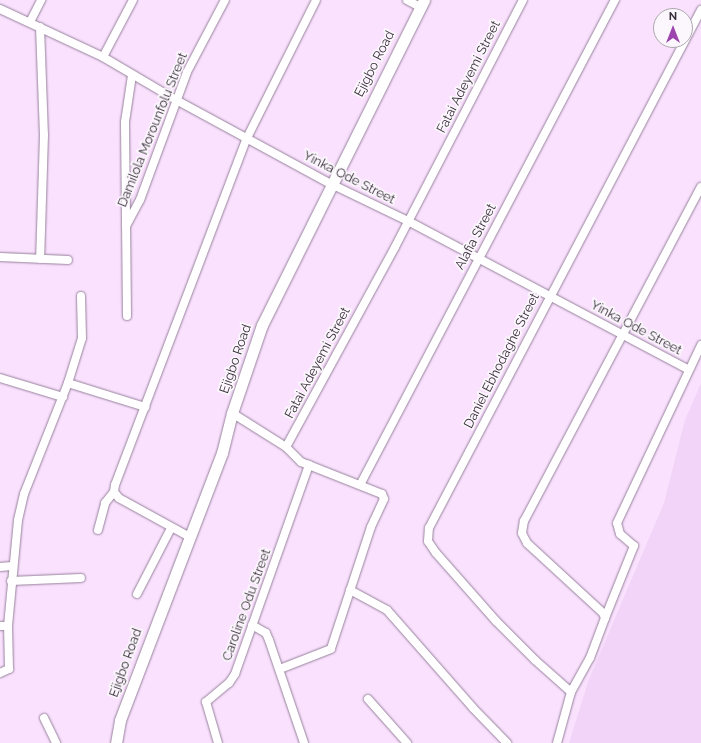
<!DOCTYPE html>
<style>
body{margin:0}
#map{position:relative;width:701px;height:743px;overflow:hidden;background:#fae2ff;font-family:Raleway,sans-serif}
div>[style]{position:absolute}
.built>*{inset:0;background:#f1d4f7}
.roads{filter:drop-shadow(0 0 1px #97819b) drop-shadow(0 0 1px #97819b)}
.street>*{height:8px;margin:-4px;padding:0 4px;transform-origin:4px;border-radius:4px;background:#fff}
.secondary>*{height:11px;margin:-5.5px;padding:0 5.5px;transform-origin:5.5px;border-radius:5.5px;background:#fff}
span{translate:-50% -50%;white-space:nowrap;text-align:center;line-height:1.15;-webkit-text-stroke:3.5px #fbf7fc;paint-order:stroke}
.street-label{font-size:13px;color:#392f3b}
.north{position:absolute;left:653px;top:8px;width:40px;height:40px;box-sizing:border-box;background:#fbf7fc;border:1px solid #ada7af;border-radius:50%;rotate:0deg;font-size:11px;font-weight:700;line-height:16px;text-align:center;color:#392f3b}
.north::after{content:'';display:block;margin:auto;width:14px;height:18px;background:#9d44af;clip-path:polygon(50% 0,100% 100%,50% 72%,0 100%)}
</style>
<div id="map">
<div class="built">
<i style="clip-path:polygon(701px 383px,701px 743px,569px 743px,589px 679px,664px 503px,685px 420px)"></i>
</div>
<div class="roads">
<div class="street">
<i style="left:407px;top:0;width:15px;rotate:28deg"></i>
<i style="left:0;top:9px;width:114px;rotate:25deg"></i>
<i style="left:103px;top:57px;width:85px;rotate:30.5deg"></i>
<i style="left:176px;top:100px;width:176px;rotate:28.5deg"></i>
<i style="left:331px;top:184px;width:85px;rotate:25.7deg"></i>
<i style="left:408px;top:221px;width:317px;rotate:27.9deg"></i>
<i style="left:30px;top:22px;width:25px;rotate:-63deg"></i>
<i style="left:40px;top:27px;width:108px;rotate:87.9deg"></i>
<i style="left:44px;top:135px;width:124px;rotate:91.8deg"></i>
<i style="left:103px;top:57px;width:64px;rotate:-62.2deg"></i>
<i style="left:126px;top:226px;width:30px;rotate:-62deg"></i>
<i style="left:140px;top:200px;width:136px;rotate:-69.8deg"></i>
<i style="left:187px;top:72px;width:81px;rotate:-62.2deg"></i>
<i style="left:0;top:257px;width:68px;rotate:2.5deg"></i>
<i style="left:127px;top:316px;width:194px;rotate:-90.6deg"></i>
<i style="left:125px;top:122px;width:48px;rotate:-81.5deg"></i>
<i style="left:0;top:378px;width:66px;rotate:16.8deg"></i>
<i style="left:68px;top:383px;width:81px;rotate:17.3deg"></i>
<i style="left:232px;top:413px;width:64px;rotate:32.2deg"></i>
<i style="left:286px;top:447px;width:21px;rotate:45deg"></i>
<i style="left:301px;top:462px;width:87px;rotate:21.6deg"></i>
<i style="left:382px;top:494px;width:5px;rotate:68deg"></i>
<i style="left:384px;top:499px;width:31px;rotate:115deg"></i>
<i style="left:371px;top:527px;width:128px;rotate:108.2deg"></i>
<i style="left:331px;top:649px;width:55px;rotate:158.6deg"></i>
<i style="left:286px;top:447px;width:228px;rotate:-61.4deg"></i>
<i style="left:395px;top:247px;width:278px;rotate:-62.6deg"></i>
<i style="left:360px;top:485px;width:548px;rotate:-62.27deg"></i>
<i style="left:98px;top:530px;width:28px;rotate:-75deg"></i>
<i style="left:105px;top:503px;width:14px;rotate:-51deg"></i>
<i style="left:188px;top:536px;width:79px;rotate:-151.2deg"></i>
<i style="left:119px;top:498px;width:8px;rotate:-130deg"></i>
<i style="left:114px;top:492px;width:7px;rotate:-82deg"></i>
<i style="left:115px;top:485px;width:371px;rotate:-69.2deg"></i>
<i style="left:247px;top:138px;width:154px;rotate:-63.4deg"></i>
<i style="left:0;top:567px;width:12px;rotate:-5deg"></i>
<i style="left:11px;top:581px;width:70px;rotate:-2.5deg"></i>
<i style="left:350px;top:590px;width:42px;rotate:28.4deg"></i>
<i style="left:387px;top:610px;width:130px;rotate:48.7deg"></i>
<i style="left:473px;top:708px;width:49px;rotate:45.8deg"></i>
<i style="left:137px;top:594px;width:74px;rotate:-62.7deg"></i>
<i style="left:605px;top:618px;width:78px;rotate:-68.1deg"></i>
<i style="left:634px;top:546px;width:18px;rotate:-139deg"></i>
<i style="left:620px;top:534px;width:11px;rotate:-105deg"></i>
<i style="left:617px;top:523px;width:197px;rotate:-64.7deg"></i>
<i style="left:252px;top:625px;width:16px;rotate:30deg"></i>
<i style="left:266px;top:633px;width:8px;rotate:67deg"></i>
<i style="left:269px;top:640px;width:109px;rotate:71.2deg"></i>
<i style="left:0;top:626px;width:8px"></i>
<i style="left:0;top:673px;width:10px;rotate:-24deg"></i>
<i style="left:9px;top:669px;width:43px;rotate:-91.3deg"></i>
<i style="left:8px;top:626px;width:106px;rotate:-84.6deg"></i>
<i style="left:18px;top:520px;width:27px;rotate:-77deg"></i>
<i style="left:24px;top:494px;width:119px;rotate:-68.4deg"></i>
<i style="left:68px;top:383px;width:47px;rotate:-72.7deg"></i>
<i style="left:82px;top:338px;width:42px;rotate:-91.4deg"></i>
<i style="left:571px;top:692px;width:48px;rotate:-138.4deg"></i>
<i style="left:535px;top:660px;width:55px;rotate:-135deg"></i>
<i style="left:496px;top:621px;width:91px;rotate:-131.4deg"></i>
<i style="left:436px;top:553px;width:14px;rotate:-124deg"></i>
<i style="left:428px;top:541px;width:13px;rotate:-86deg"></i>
<i style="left:429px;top:528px;width:585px;rotate:-62.3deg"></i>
<i style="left:368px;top:699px;width:59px;rotate:48.4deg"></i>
<i style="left:44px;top:718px;width:28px;rotate:64deg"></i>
<i style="left:218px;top:743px;width:43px;rotate:-106.3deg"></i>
<i style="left:206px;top:702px;width:30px;rotate:-40deg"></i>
<i style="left:229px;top:683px;width:11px;rotate:-56deg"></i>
<i style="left:235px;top:674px;width:222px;rotate:-70.5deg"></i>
<i style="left:557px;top:743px;width:53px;rotate:-74.6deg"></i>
<i style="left:571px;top:692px;width:39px;rotate:-61deg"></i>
<i style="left:590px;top:658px;width:43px;rotate:-69.4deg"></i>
<i style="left:605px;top:618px;width:5px;rotate:-112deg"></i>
<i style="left:603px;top:613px;width:103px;rotate:-137.4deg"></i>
<i style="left:527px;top:543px;width:11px;rotate:-117deg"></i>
<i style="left:522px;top:533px;width:12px;rotate:-81deg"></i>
<i style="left:524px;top:521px;width:378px;rotate:-62.1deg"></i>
</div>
<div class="secondary">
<i style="left:116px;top:743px;width:23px;rotate:-80deg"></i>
<i style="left:120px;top:720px;width:286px;rotate:-69.1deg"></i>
<i style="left:222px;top:453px;width:41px;rotate:-76deg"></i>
<i style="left:232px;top:413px;width:93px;rotate:-71.2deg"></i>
<i style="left:262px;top:325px;width:363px;rotate:-63.5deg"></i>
</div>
</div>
<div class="street-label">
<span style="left:375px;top:64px;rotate:-63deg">Ejigbo Road</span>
<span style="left:469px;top:77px;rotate:-63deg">Fatai Adeyemi Street</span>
<span style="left:153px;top:130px;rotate:-68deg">Damilola Morounfolu Street</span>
<span style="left:349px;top:178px;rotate:27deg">Yinka Ode Street</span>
<span style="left:476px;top:237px;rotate:-62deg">Alafia Street</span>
<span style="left:636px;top:328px;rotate:28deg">Yinka Ode Street</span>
<span style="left:236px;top:359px;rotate:-71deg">Ejigbo Road</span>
<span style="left:502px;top:361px;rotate:-63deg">Daniel Ebhodaghe Street</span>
<span style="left:318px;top:363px;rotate:-62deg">Fatai Adeyemi Street</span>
<span style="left:247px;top:605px;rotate:-70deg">Caroline Odu Street</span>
<span style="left:126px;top:663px;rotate:-70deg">Ejigbo Road</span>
</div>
<div class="north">N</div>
</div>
